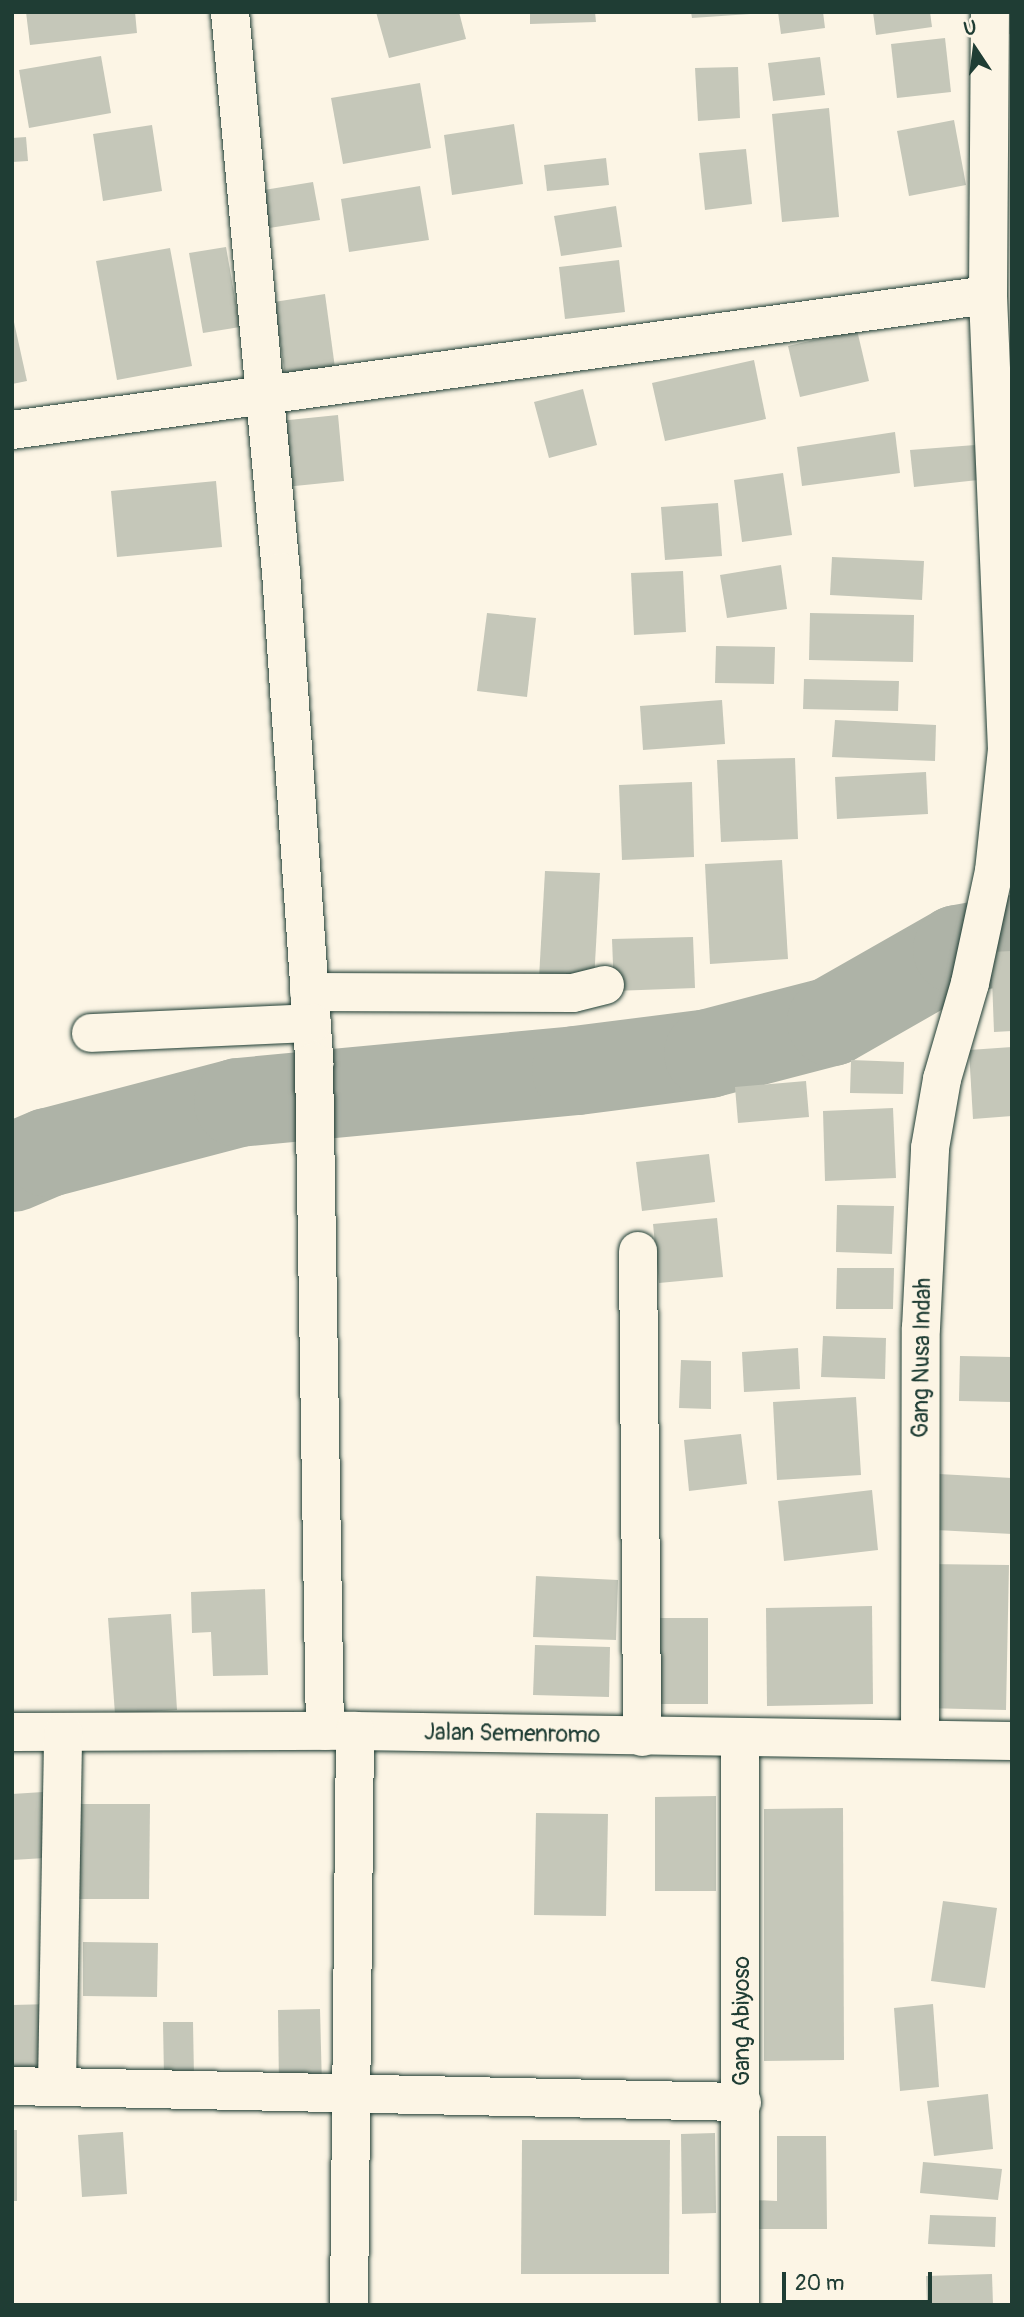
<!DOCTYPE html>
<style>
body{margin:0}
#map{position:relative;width:1024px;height:2317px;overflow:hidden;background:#fcf5e5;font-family:Pangolin,sans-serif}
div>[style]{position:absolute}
.river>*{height:89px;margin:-44.5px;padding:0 44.5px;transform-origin:44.5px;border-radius:44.5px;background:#aeb3a7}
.building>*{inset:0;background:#c5c7b9}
.roads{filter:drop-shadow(0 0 2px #1f3d34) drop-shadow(0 0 2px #1f3d34)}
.minor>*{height:38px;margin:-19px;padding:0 19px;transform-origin:19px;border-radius:19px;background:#fcf5e5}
span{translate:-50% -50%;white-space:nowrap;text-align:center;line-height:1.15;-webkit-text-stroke:5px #fcf5e5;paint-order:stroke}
.street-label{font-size:23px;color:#1f3d34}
.frame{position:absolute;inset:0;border:14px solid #1f3d34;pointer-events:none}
.north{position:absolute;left:940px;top:14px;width:70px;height:70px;-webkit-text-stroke:5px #fcf5e5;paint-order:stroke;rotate:347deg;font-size:19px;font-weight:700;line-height:28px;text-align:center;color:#1f3d34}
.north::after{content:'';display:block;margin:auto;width:24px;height:32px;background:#1f3d34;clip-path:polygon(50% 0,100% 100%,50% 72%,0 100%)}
.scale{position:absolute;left:782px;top:2272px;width:150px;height:32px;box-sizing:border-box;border:4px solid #1f3d34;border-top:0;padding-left:9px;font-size:21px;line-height:24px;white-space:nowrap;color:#1f3d34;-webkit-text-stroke:5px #fcf5e5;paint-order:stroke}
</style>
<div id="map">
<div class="river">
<i style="left:12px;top:1167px;width:39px;rotate:-23deg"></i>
<i style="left:48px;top:1152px;width:196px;rotate:-14.7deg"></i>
<i style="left:238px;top:1102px;width:340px;rotate:-5.4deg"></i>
<i style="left:576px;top:1070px;width:133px;rotate:-7.3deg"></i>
<i style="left:708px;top:1053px;width:127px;rotate:-14.6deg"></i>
<i style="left:831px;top:1021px;width:145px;rotate:-29.7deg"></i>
<i style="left:957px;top:949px;width:56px;rotate:-10.3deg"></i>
</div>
<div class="building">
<i style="clip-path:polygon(26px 12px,135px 12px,137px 33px,30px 45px)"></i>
<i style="clip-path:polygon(376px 12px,459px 12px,466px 39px,389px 58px)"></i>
<i style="clip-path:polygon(530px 12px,595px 12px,596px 22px,530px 24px)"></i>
<i style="clip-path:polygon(691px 12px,750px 12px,750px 14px,692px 18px)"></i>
<i style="clip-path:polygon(778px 12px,823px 12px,825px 28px,781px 34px)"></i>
<i style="clip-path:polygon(873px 12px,930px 12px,932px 27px,876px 35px)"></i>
<i style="clip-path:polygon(1003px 12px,1012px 12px,1012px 34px,1003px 34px)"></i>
<i style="clip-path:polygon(945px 38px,951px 92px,897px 98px,891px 44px)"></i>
<i style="clip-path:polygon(101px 56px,111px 113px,29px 128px,19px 70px)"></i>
<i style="clip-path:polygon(820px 57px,825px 95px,773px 101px,768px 63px)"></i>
<i style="clip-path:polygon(738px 67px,740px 118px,698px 121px,695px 68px)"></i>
<i style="clip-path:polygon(420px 83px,431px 148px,343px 164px,331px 98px)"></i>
<i style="clip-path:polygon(829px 108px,839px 217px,782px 222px,772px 114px)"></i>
<i style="clip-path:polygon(954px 120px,966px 185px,909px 196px,897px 131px)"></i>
<i style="clip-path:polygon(514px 124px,523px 184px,452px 195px,444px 135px)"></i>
<i style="clip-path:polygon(152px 125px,162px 191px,103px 201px,93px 134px)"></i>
<i style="clip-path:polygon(26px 137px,28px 161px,12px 162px,12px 138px)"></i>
<i style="clip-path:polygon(746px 149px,752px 204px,705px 210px,699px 153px)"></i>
<i style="clip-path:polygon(606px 158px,609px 185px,547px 191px,544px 165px)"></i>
<i style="clip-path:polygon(313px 182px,320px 220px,263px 229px,258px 191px)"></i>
<i style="clip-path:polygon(420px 186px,429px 240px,349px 252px,341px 199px)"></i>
<i style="clip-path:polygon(616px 206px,622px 247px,561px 256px,554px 216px)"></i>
<i style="clip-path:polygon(226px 247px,240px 327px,203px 333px,189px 253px)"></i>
<i style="clip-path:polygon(170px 248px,192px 366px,117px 380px,96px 261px)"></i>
<i style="clip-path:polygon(619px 260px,625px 312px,565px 319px,559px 267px)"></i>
<i style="clip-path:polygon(325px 294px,335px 368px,285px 375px,274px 302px)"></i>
<i style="clip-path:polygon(12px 313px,27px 381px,12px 384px)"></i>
<i style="clip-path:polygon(857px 330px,869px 381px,800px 397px,788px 346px)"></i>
<i style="clip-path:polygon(754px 360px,766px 419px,665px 441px,652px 383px)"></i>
<i style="clip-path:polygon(583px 389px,597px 445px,549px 458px,534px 402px)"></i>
<i style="clip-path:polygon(338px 415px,344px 481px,285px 487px,279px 421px)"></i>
<i style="clip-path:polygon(895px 432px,900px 473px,802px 486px,797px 447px)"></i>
<i style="clip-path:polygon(975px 445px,978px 480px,914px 487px,910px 450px)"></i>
<i style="clip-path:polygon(783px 473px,792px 535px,742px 542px,734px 480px)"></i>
<i style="clip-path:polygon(216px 481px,222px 547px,117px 557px,111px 491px)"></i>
<i style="clip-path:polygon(718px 503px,722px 556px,665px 560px,661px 507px)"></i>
<i style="clip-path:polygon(832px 557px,924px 561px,922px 600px,830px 595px)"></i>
<i style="clip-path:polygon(781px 565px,787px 609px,727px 618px,720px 575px)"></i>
<i style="clip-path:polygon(683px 571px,686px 632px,634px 635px,631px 573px)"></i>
<i style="clip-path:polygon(487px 613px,536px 618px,527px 697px,477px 691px)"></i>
<i style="clip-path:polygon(810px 613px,914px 615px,913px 662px,809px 660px)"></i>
<i style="clip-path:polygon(716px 646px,775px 647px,774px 684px,715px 683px)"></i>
<i style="clip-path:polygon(804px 679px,899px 681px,898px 711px,803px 709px)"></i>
<i style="clip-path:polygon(722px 700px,725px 744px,643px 750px,640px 706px)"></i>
<i style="clip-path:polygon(835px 720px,936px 725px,935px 761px,832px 757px)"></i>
<i style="clip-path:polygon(795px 758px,798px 839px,721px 842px,717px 760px)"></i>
<i style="clip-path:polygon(926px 772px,928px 814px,837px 819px,835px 777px)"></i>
<i style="clip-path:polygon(692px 782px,694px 857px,622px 860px,619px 785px)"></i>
<i style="clip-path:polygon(782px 860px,788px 959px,710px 964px,705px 864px)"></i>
<i style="clip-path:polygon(545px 871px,600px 873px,594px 981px,539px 978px)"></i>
<i style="clip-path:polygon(693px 937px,695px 988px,614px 991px,612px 939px)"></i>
<i style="clip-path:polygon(1012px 951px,1012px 1031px,994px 1032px,991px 952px)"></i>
<i style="clip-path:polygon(1012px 1047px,1012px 1116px,973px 1119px,969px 1050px)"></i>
<i style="clip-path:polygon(851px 1060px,904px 1062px,903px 1094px,850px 1093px)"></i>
<i style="clip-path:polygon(806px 1081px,809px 1117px,738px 1123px,735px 1087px)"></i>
<i style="clip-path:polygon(893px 1108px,896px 1178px,825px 1181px,823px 1111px)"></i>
<i style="clip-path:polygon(709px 1154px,715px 1202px,642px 1211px,636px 1162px)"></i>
<i style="clip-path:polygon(837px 1205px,894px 1206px,892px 1254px,836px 1252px)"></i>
<i style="clip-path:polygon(717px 1218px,723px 1277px,659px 1283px,653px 1224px)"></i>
<i style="clip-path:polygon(837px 1268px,894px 1268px,893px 1309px,836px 1309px)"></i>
<i style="clip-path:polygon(823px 1336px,886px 1338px,885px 1379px,821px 1377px)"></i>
<i style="clip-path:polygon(798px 1348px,800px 1389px,744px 1392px,742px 1352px)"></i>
<i style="clip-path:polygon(960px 1356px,1012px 1357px,1012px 1402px,959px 1401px)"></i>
<i style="clip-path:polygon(681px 1360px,711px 1361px,711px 1409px,679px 1408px)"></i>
<i style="clip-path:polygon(856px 1397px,861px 1475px,777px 1480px,773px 1402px)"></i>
<i style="clip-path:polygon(741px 1434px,747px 1484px,689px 1491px,684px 1440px)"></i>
<i style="clip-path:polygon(939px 1474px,1012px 1478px,1012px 1534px,936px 1530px)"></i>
<i style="clip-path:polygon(872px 1490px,878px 1550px,784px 1561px,778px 1501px)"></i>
<i style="clip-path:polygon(926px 1564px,1009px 1565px,1006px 1710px,924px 1708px)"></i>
<i style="clip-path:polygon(536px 1576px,618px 1580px,616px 1640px,533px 1637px)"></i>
<i style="clip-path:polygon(265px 1589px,268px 1675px,213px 1676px,211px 1632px,192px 1633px,191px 1592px)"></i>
<i style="clip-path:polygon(872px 1606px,873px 1704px,767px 1706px,766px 1608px)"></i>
<i style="clip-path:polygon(171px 1614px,177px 1710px,115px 1714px,108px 1618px)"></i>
<i style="clip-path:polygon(650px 1618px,708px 1618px,708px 1704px,650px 1704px)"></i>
<i style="clip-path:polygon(535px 1645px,610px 1647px,609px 1697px,533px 1695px)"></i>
<i style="clip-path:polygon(43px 1792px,45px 1858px,12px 1860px,12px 1794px)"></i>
<i style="clip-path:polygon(716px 1796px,716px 1891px,655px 1891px,655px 1797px)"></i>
<i style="clip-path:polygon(72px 1804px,150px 1804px,149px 1899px,73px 1899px)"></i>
<i style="clip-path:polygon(843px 1808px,844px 2060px,764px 2061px,764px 1809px)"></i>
<i style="clip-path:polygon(536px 1813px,608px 1814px,606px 1916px,534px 1915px)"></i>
<i style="clip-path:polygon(943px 1901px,997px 1908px,985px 1988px,931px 1981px)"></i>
<i style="clip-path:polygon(83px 1942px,158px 1943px,157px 1997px,83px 1996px)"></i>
<i style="clip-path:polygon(51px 2004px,52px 2075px,12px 2075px,12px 2005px)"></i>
<i style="clip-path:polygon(933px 2004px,939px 2087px,900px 2091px,894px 2008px)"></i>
<i style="clip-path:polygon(320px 2009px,322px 2087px,279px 2088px,278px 2010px)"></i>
<i style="clip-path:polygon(163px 2022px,193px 2022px,194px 2077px,164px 2077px)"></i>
<i style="clip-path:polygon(988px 2094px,993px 2149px,934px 2156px,927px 2101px)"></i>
<i style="clip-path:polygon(12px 2130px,17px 2130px,17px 2201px,12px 2201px)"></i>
<i style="clip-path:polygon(123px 2132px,127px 2194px,82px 2197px,78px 2135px)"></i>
<i style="clip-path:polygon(715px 2133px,716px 2213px,682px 2214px,681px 2134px)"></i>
<i style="clip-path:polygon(777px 2136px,826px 2136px,827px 2229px,754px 2229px,754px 2200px,777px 2201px)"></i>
<i style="clip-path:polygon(522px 2140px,670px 2140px,669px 2274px,521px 2274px)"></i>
<i style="clip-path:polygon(923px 2162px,1002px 2169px,998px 2200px,920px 2193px)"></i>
<i style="clip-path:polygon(930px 2215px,996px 2217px,995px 2247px,928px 2244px)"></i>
<i style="clip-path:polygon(992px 2274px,993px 2305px,927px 2305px,926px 2276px)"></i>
</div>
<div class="roads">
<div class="minor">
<i style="left:230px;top:12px;width:562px;rotate:84.8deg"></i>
<i style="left:281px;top:572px;width:491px;rotate:86.1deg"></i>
<i style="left:314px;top:1062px;width:669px;rotate:89.06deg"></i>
<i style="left:12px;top:430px;width:985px;rotate:-7.88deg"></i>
<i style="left:309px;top:992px;width:264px;rotate:0.2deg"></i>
<i style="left:573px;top:993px;width:33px;rotate:-14deg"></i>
<i style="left:91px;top:1033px;width:221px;rotate:-2.6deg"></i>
<i style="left:638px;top:1251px;width:486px;rotate:89.5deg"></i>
<i style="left:12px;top:1732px;width:343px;rotate:-0.2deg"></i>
<i style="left:355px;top:1731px;width:657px;rotate:0.87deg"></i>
<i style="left:740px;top:1738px;width:567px;rotate:90deg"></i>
<i style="left:920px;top:1739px;width:411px;rotate:-89.9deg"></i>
<i style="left:921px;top:1328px;width:180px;rotate:-87.1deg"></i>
<i style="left:930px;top:1148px;width:70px;rotate:-80.1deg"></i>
<i style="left:942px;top:1079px;width:100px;rotate:-73.7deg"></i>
<i style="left:970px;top:983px;width:115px;rotate:-77.9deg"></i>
<i style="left:994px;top:871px;width:122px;rotate:-83.9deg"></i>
<i style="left:1007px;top:750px;width:455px;rotate:-92.4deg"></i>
<i style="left:988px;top:295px;width:283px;rotate:-89.6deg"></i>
<i style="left:57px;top:2085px;width:352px;rotate:-89deg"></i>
<i style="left:12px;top:2086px;width:730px;rotate:1.26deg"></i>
<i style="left:349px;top:2305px;width:574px;rotate:-89.4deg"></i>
</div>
</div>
<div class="street-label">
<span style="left:922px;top:1358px;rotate:-89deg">Gang Nusa Indah</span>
<span style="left:512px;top:1734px;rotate:1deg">Jalan Semenromo</span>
<span style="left:742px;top:2021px;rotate:-90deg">Gang Abiyoso</span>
</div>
<div class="frame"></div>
<div class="north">U</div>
<div class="scale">20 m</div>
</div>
